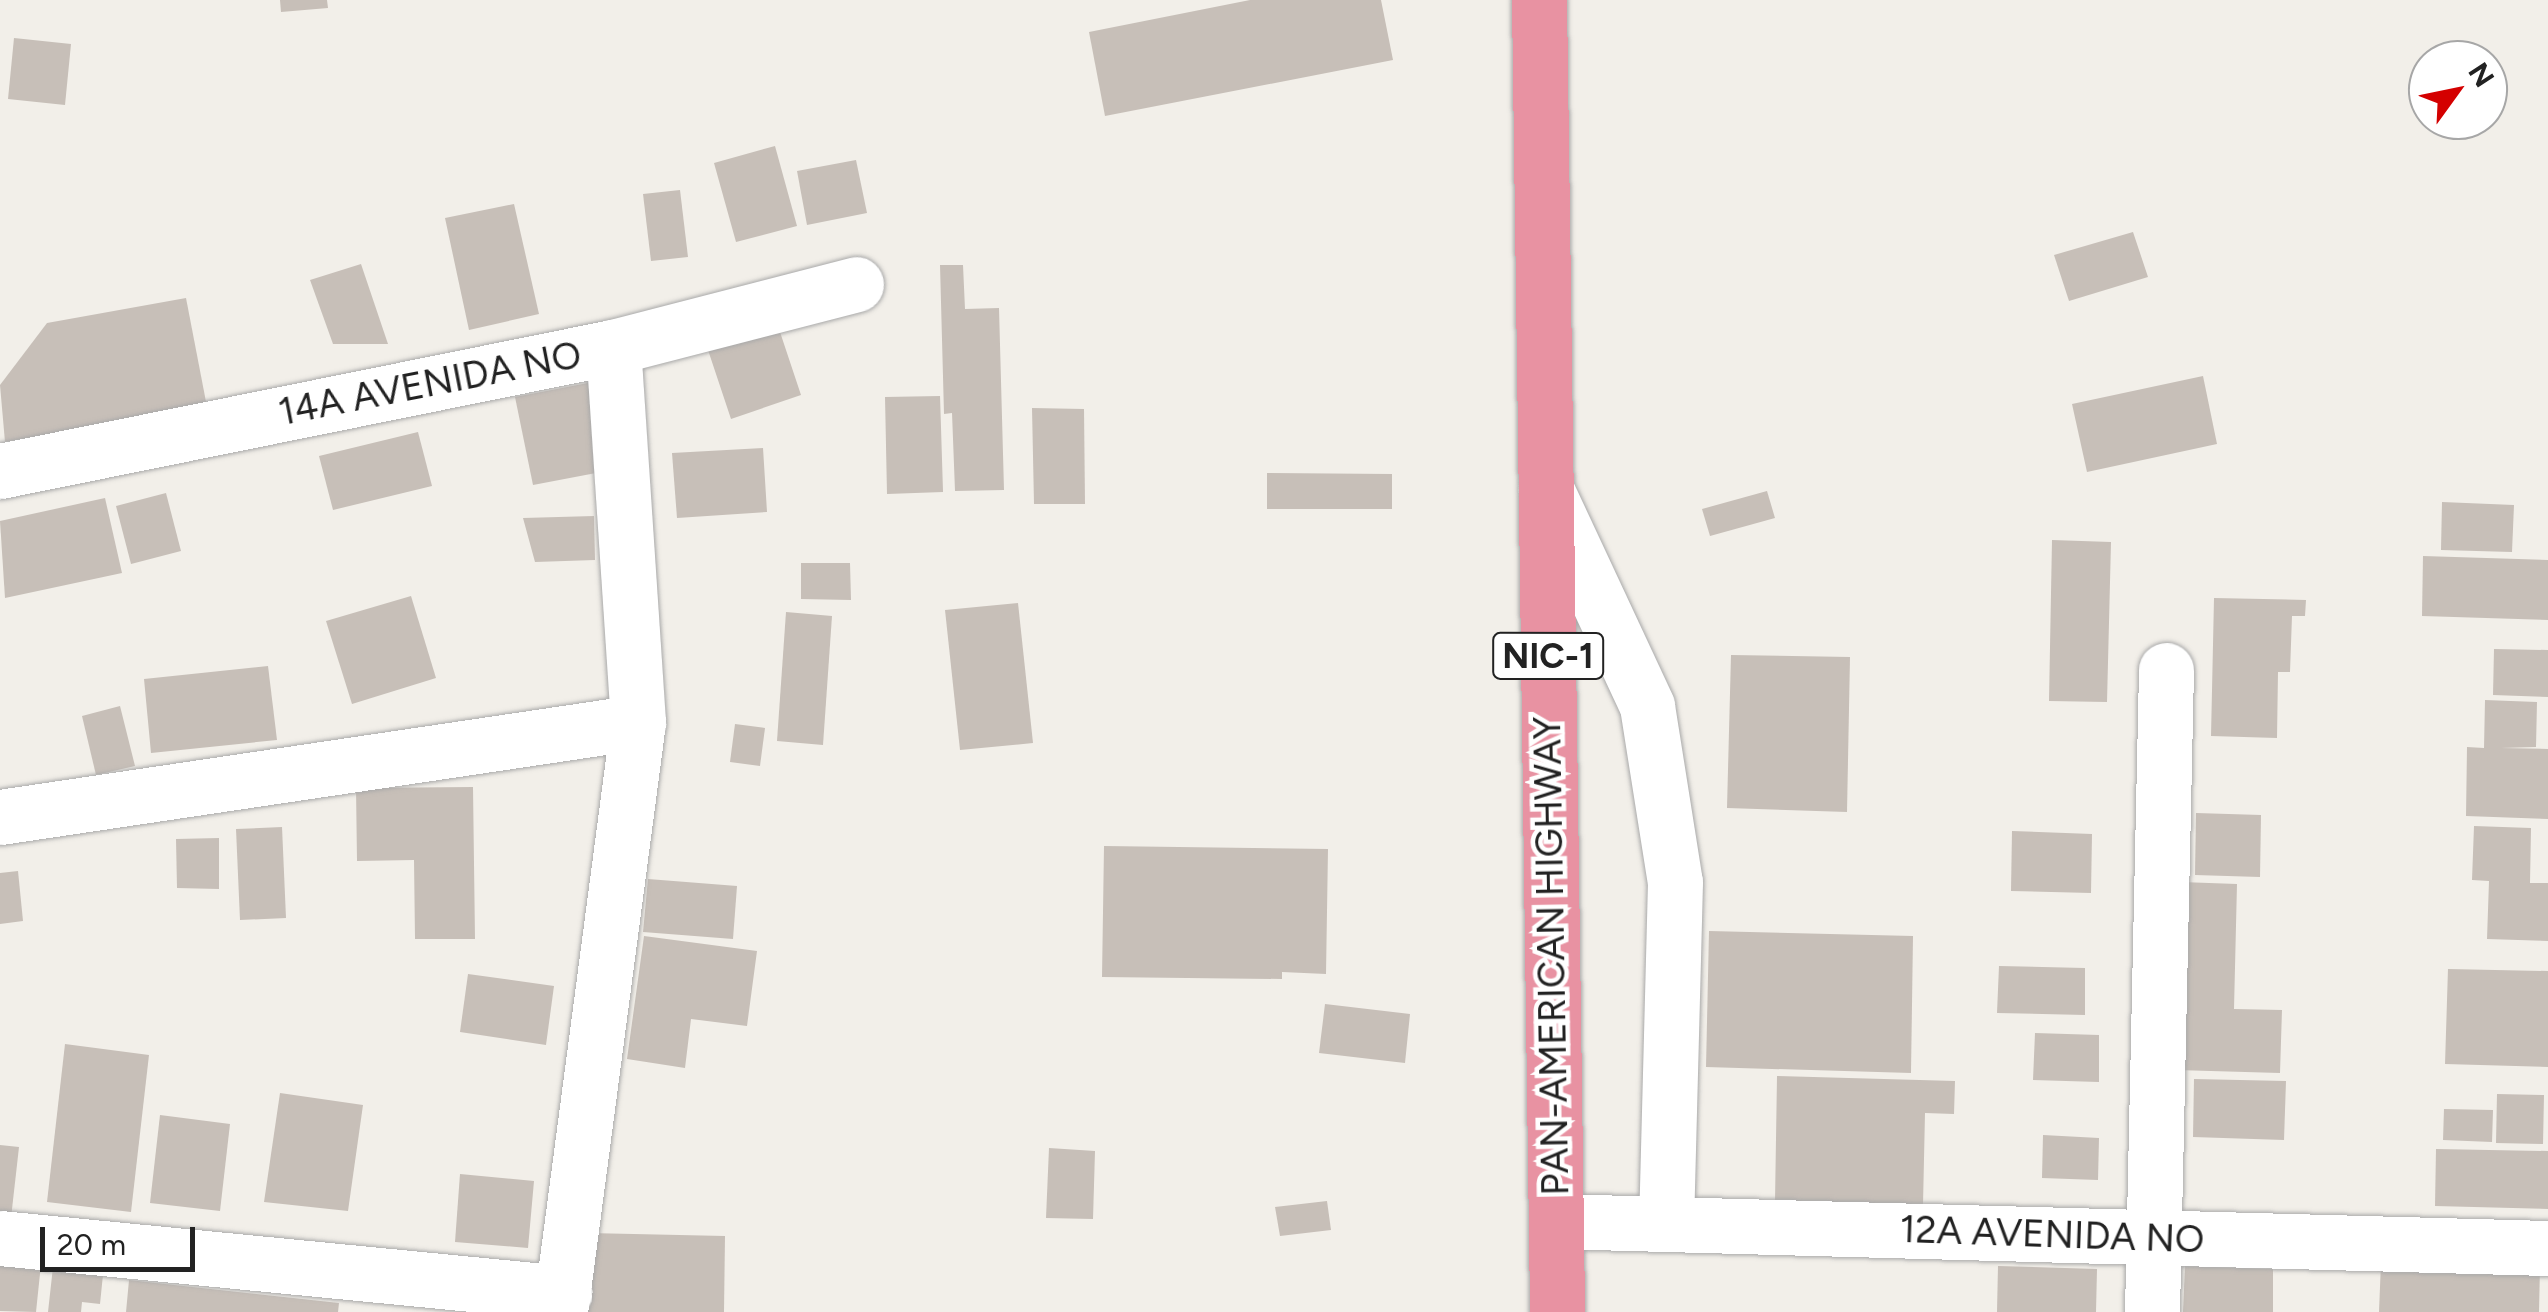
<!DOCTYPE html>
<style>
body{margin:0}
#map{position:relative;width:2548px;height:1312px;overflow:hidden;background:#f2efe9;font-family:Figtree,sans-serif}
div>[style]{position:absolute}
.building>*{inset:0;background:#c7bfb8}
.roads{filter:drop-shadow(0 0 2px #a9a9a9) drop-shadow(0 0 2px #a9a9a9)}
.minor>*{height:55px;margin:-27.5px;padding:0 27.5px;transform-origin:27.5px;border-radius:27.5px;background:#fff}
.highway>*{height:55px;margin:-27.5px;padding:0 27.5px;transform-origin:27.5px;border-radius:27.5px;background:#e892a2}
span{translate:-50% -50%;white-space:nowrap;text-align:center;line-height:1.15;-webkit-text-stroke:9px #fff;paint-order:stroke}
.shield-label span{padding:2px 8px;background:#fff;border:2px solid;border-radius:8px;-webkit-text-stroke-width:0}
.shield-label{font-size:35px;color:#222;font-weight:700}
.street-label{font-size:38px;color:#222}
.north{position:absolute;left:2408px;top:40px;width:100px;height:100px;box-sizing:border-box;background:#fff;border:2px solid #a7a7a7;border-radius:50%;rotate:57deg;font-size:28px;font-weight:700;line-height:40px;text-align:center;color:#222}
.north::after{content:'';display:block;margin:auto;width:35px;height:45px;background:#d40000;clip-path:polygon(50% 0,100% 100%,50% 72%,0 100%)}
.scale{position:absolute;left:40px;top:1227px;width:155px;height:45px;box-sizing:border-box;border:5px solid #222;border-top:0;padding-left:12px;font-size:30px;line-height:35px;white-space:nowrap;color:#222;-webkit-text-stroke:8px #fff;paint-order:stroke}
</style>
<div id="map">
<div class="building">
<i style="clip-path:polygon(280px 0,327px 0,328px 8px,281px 12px)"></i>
<i style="clip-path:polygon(1250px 0,1381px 0,1393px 60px,1105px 116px,1089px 32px)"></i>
<i style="clip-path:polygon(14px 38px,71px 44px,65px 105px,8px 99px)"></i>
<i style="clip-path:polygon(775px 146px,797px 226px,736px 242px,714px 163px)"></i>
<i style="clip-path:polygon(856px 160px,867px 213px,807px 225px,797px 171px)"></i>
<i style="clip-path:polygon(680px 190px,688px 257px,651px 261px,643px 194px)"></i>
<i style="clip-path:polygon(514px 204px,539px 314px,469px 330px,445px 218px)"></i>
<i style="clip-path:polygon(2133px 232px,2148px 277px,2069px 301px,2054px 255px)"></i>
<i style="clip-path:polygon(361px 264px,388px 344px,333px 344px,310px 280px)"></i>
<i style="clip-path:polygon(940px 265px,963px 265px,965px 309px,999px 308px,1004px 490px,955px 491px,952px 413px,944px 414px)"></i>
<i style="clip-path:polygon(186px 298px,207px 407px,5px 442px,0 385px,47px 323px)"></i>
<i style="clip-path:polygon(778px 326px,801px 395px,731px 419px,706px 344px)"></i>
<i style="clip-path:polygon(2203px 376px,2217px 444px,2087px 472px,2072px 404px)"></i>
<i style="clip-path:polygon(598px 381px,617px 469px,533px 485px,515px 397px)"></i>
<i style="clip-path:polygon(940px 396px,943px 492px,887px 494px,885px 397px)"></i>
<i style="clip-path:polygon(1032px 408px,1084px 409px,1085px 504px,1034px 504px)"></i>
<i style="clip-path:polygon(418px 432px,432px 486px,333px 510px,319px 456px)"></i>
<i style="clip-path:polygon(763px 448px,767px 512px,677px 518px,672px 453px)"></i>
<i style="clip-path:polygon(1267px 473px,1392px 474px,1392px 509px,1267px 509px)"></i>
<i style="clip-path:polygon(1767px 491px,1775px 518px,1710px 536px,1702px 509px)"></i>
<i style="clip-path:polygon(166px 493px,181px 551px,131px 564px,116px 506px)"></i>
<i style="clip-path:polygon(105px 498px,122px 573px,5px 598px,0 521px)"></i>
<i style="clip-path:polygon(2442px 502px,2514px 505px,2512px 552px,2441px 550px)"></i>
<i style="clip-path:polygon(594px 516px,595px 560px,535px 562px,523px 518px)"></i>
<i style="clip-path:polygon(2052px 540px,2111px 542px,2107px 702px,2049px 701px)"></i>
<i style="clip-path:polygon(2423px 556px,2548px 560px,2548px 620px,2422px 616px)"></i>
<i style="clip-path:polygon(801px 563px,850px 563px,851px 600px,801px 599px)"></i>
<i style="clip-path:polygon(411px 596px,436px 678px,352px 704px,326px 621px)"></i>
<i style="clip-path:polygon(2214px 598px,2306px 600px,2305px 616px,2292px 616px,2290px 672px,2278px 672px,2277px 738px,2211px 736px)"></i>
<i style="clip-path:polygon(1018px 603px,1033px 743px,960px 750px,945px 610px)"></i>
<i style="clip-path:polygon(786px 612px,832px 616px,823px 745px,777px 741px)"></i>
<i style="clip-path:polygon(2494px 649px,2548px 650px,2548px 697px,2493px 695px)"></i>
<i style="clip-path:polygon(1731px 655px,1850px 657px,1847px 812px,1727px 808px)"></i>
<i style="clip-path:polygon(268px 666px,277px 740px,151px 753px,144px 679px)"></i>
<i style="clip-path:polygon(2485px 700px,2537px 702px,2536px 747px,2501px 748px,2548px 749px,2548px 819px,2466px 816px,2467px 747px,2484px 748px)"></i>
<i style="clip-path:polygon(120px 706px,135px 766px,96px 775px,82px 716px)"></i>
<i style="clip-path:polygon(735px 724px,765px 728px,760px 766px,730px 762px)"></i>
<i style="clip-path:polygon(473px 787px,475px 939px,415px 939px,414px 860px,357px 861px,356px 788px)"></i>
<i style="clip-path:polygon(2196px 813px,2261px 815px,2260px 877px,2195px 875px)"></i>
<i style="clip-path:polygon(2474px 826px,2531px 828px,2530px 883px,2548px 883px,2548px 941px,2487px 939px,2489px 881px,2472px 880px)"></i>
<i style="clip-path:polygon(282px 827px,286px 918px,240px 920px,236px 829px)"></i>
<i style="clip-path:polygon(2012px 831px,2092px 834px,2091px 893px,2011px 891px)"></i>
<i style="clip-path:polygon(219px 838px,219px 889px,177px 888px,176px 839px)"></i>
<i style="clip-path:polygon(1104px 846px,1328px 849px,1326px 974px,1282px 972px,1282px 979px,1102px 977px)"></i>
<i style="clip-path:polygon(18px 871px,23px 921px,0 924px,0 873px)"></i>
<i style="clip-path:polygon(648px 879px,737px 886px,733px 939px,643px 932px)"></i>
<i style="clip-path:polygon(2181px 882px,2237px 884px,2234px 1009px,2282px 1010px,2280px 1073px,2176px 1070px)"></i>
<i style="clip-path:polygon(1709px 931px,1913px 936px,1911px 1073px,1706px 1067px)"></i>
<i style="clip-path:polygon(644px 936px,757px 951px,747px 1026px,691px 1019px,685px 1068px,627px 1059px)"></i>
<i style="clip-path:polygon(1999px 966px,2085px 968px,2085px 1015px,1997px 1013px)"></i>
<i style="clip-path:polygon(2448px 969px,2548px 971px,2548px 1067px,2445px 1064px)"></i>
<i style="clip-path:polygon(468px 974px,554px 986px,546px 1045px,460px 1032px)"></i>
<i style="clip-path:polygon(1325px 1004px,1410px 1014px,1405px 1063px,1319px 1053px)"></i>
<i style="clip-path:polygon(2035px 1033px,2099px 1035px,2099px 1082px,2033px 1080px)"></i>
<i style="clip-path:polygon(65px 1044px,149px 1055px,131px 1212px,47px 1202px)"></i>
<i style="clip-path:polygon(1777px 1076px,1955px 1081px,1954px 1114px,1925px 1113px,1923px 1205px,1775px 1201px)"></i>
<i style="clip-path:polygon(2194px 1079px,2286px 1081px,2284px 1140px,2193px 1137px)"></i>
<i style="clip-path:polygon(280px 1093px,363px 1105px,348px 1211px,264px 1202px)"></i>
<i style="clip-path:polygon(2497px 1094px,2544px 1095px,2543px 1144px,2496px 1143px)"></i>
<i style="clip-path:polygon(2444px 1109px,2493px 1110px,2492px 1142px,2443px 1140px)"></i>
<i style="clip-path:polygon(160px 1115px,230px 1124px,220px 1211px,150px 1203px)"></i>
<i style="clip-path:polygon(2043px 1135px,2099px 1138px,2098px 1180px,2042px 1178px)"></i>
<i style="clip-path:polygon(0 1145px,19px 1147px,11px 1218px,0 1217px)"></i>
<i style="clip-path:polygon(1049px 1148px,1095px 1151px,1093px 1219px,1046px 1218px)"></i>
<i style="clip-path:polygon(2436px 1149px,2548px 1151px,2548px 1209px,2435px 1206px)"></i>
<i style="clip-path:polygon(460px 1174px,534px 1181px,528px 1248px,455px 1242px)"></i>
<i style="clip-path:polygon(1327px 1201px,1331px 1230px,1280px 1236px,1275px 1207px)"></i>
<i style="clip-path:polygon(588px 1233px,725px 1236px,724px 1312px,587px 1312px)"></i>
<i style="clip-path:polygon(0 1240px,43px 1245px,36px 1312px,0 1311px)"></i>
<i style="clip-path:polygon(55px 1249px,105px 1255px,100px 1304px,82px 1302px,81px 1312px,48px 1312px)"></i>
<i style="clip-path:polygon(2381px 1262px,2540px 1266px,2539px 1312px,2379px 1312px)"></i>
<i style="clip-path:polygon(1998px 1266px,2097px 1269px,2096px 1312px,1997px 1312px)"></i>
<i style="clip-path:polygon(2185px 1266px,2273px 1269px,2273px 1312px,2183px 1312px)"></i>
<i style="clip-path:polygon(129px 1280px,339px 1303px,338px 1312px,126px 1312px)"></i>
</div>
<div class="roads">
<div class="minor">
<i style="left:0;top:471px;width:625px;rotate:-11.44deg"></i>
<i style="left:613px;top:347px;width:251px;rotate:-14.5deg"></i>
<i style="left:1546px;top:489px;width:239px;rotate:65deg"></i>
<i style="left:1647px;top:706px;width:178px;rotate:81deg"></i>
<i style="left:1675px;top:882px;width:342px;rotate:91.5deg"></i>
<i style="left:0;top:817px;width:645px;rotate:-8.47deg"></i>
<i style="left:1556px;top:1221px;width:992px;rotate:1.56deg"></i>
<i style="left:0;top:1238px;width:567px;rotate:5.57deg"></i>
<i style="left:560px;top:1312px;width:595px;rotate:-82.47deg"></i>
<i style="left:638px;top:722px;width:376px;rotate:-93.8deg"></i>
<i style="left:2152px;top:1312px;width:642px;rotate:-88.75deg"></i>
</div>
<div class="highway">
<i style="left:1539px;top:0;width:1312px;rotate:89.21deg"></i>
</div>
</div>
<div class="shield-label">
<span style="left:1548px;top:656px">NIC-1</span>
</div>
<div class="street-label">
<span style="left:430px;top:384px;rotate:-11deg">14A AVENIDA NO</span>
<span style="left:1552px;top:956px;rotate:-91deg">PAN-AMERICAN HIGHWAY</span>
<span style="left:2052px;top:1235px;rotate:2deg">12A AVENIDA NO</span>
</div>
<div class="north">N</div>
<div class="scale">20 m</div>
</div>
